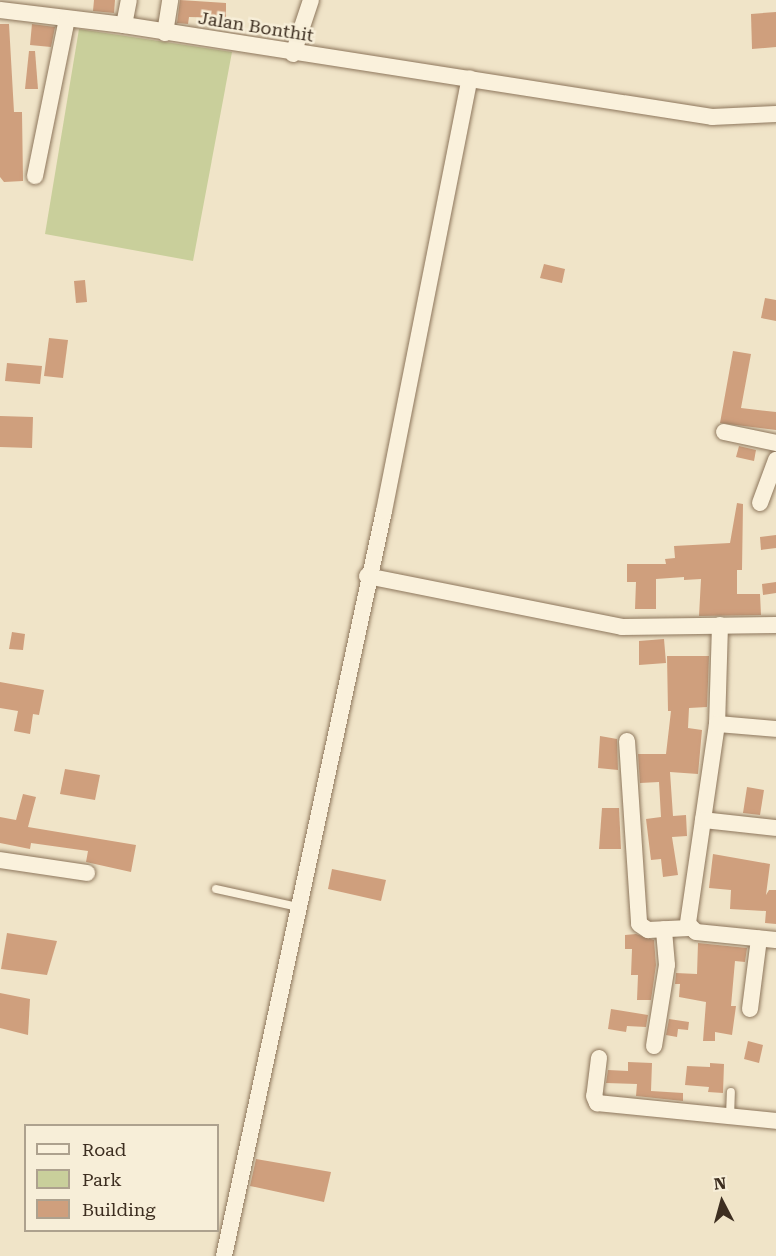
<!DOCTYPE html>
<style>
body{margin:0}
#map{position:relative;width:776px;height:1256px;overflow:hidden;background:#f0e4c8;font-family:"Roboto Serif",serif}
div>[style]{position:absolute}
.green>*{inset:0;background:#c9cf9b}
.building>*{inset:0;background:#cf9f7d}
.roads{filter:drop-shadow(0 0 2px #8d765c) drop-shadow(0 0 2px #8d765c)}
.lane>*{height:8px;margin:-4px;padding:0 4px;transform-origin:4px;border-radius:4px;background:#faf1dc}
.street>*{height:16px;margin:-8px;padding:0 8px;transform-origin:8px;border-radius:8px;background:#faf1dc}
span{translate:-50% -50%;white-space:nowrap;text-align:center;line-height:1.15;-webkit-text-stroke:5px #f7eed8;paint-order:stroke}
.street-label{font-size:18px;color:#3d2e20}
.legend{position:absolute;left:24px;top:1124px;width:195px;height:108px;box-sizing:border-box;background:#f7eed8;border:2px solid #ada18e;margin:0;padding:8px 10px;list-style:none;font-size:18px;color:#3d2e20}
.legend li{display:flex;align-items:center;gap:12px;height:30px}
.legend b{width:30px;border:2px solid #ada18e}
.north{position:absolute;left:692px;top:1172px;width:60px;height:60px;-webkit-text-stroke:4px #f7eed8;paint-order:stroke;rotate:354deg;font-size:16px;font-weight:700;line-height:24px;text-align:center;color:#3d2e20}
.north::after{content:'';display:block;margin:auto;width:21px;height:27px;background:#3d2e20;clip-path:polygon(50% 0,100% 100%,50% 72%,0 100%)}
</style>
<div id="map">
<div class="green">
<i style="clip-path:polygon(79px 29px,232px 52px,193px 261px,45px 234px)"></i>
</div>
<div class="building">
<i style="clip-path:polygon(94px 0,115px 0,114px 13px,93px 11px)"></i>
<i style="clip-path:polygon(180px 0,226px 3px,226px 18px,189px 17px,188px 24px,177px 23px)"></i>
<i style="clip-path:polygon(776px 12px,776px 47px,752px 49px,751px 14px)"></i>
<i style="clip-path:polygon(0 24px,9px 24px,14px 112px,22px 112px,23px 181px,4px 182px,0 177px)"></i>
<i style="clip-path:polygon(32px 24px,55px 27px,51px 47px,30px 45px)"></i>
<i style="clip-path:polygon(29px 51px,35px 51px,38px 89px,25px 89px)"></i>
<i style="clip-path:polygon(544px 264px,565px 269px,562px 283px,540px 278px)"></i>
<i style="clip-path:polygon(85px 280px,87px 302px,76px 303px,74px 281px)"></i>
<i style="clip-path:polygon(765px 298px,776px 300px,776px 321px,761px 318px)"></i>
<i style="clip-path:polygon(49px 338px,68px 340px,63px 378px,44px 376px)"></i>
<i style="clip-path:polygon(733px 351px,751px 354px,741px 408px,776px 412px,776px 430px,720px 423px)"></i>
<i style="clip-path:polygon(7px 363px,42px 366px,40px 384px,5px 381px)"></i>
<i style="clip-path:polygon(0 416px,33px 417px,32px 448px,0 447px)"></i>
<i style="clip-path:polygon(739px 446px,756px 450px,754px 461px,736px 457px)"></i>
<i style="clip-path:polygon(737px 503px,743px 504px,742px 570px,737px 570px,737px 594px,760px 594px,761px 615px,699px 616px,701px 579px,684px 580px,684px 577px,656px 579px,656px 609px,635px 609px,636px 582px,627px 582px,627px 564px,666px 564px,665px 559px,675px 558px,674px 546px,730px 543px)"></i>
<i style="clip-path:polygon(776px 535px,776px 548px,761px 550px,760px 537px)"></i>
<i style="clip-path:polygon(776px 582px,776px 593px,763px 595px,762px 584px)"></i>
<i style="clip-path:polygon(12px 632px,25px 634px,23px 650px,9px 649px)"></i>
<i style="clip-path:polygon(664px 639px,666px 663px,639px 665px,639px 641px)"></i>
<i style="clip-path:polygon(667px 656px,709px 656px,707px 707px,689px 708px,688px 728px,702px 730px,698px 774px,670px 772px,673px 816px,686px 815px,687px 836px,672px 837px,678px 875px,663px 877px,661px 859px,651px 860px,646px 819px,661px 817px,659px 782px,640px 783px,638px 754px,666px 754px,671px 711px,668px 711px)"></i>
<i style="clip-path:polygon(0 682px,44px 690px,39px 715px,33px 714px,30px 734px,14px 731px,18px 711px,0 708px)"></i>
<i style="clip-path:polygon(600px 736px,617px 739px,618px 770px,598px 768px)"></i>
<i style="clip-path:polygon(65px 769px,100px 775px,95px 800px,60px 794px)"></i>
<i style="clip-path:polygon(747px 787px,764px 790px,760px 815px,743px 813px)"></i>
<i style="clip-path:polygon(23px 794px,36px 797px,28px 827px,136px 845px,131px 872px,86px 862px,88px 851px,31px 843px,30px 849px,0 843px,0 817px,16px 820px)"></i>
<i style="clip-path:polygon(602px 808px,619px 808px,621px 849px,599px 849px)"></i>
<i style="clip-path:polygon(713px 854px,770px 864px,766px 895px,769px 890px,776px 890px,776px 924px,765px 923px,766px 911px,730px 909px,731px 890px,709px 888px)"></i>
<i style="clip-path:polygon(332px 869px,386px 880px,381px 901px,328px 889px)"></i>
<i style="clip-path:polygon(7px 933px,57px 941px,47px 975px,1px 969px)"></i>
<i style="clip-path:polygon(636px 934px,654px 940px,656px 965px,651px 1000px,637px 1000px,638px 975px,631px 975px,632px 949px,625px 949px,625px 935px)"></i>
<i style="clip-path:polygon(698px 943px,747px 948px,745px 962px,735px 961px,731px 1006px,736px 1006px,732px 1035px,715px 1032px,715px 1041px,703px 1041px,706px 1002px,679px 997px,680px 984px,675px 984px,676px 973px,697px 974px)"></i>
<i style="clip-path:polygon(0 993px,30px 999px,28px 1035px,0 1028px)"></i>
<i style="clip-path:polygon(611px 1009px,648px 1015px,646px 1027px,627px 1026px,626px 1032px,608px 1029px)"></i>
<i style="clip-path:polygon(669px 1019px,689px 1022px,688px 1030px,678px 1029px,677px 1037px,666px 1035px)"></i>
<i style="clip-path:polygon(748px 1041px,763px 1045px,759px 1063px,744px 1059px)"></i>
<i style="clip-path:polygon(628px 1062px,652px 1063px,651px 1091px,683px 1093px,683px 1101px,636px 1096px,637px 1084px,606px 1083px,608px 1070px,628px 1071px)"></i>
<i style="clip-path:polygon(710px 1063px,724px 1064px,723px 1093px,708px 1092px,709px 1087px,685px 1085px,687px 1066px,710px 1067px)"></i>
<i style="clip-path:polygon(256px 1159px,331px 1172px,324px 1202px,250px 1186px)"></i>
</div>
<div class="roads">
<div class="lane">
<i style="left:216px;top:889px;width:84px;rotate:12.4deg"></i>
<i style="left:730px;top:1117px;width:25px;rotate:-88deg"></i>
</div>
<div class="street">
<i style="left:0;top:10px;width:125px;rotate:6.9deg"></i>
<i style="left:124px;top:25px;width:595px;rotate:8.89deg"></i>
<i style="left:712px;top:117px;width:64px;rotate:-2.7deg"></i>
<i style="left:124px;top:25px;width:25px;rotate:-79deg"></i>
<i style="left:165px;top:33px;width:33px;rotate:-81deg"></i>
<i style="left:293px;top:54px;width:57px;rotate:-71.6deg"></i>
<i style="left:35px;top:176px;width:160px;rotate:-78.5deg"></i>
<i style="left:724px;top:432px;width:53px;rotate:11.9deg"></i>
<i style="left:760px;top:503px;width:46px;rotate:-69.6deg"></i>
<i style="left:367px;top:576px;width:260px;rotate:11.3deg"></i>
<i style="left:622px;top:627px;width:154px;rotate:-0.7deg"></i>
<i style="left:720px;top:625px;width:99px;rotate:91.7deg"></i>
<i style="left:717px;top:724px;width:202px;rotate:98.3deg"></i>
<i style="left:688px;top:924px;width:11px;rotate:45deg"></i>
<i style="left:696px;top:932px;width:80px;rotate:5.7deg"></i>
<i style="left:717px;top:724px;width:59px;rotate:4.8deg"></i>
<i style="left:627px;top:741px;width:183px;rotate:86.2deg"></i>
<i style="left:639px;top:924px;width:11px;rotate:34deg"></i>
<i style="left:648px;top:930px;width:41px;rotate:-2.8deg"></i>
<i style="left:703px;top:820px;width:73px;rotate:6.3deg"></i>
<i style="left:0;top:860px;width:88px;rotate:8.5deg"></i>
<i style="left:750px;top:1009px;width:71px;rotate:-82.7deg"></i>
<i style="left:654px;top:1046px;width:82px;rotate:-80.9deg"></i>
<i style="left:667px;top:965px;width:36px;rotate:-95deg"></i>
<i style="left:599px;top:1058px;width:38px;rotate:97deg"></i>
<i style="left:594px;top:1096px;width:8px;rotate:67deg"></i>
<i style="left:597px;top:1103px;width:180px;rotate:5.7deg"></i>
<i style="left:224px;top:1256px;width:762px;rotate:-77.88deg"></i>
<i style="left:384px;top:511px;width:441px;rotate:-78.8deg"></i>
</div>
</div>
<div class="street-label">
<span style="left:256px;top:27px;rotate:9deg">Jalan Bonthit</span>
</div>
<ul class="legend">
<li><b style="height:8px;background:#faf1dc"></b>Road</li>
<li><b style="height:16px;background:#c9cf9b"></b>Park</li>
<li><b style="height:16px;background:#cf9f7d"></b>Building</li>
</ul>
<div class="north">N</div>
</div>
